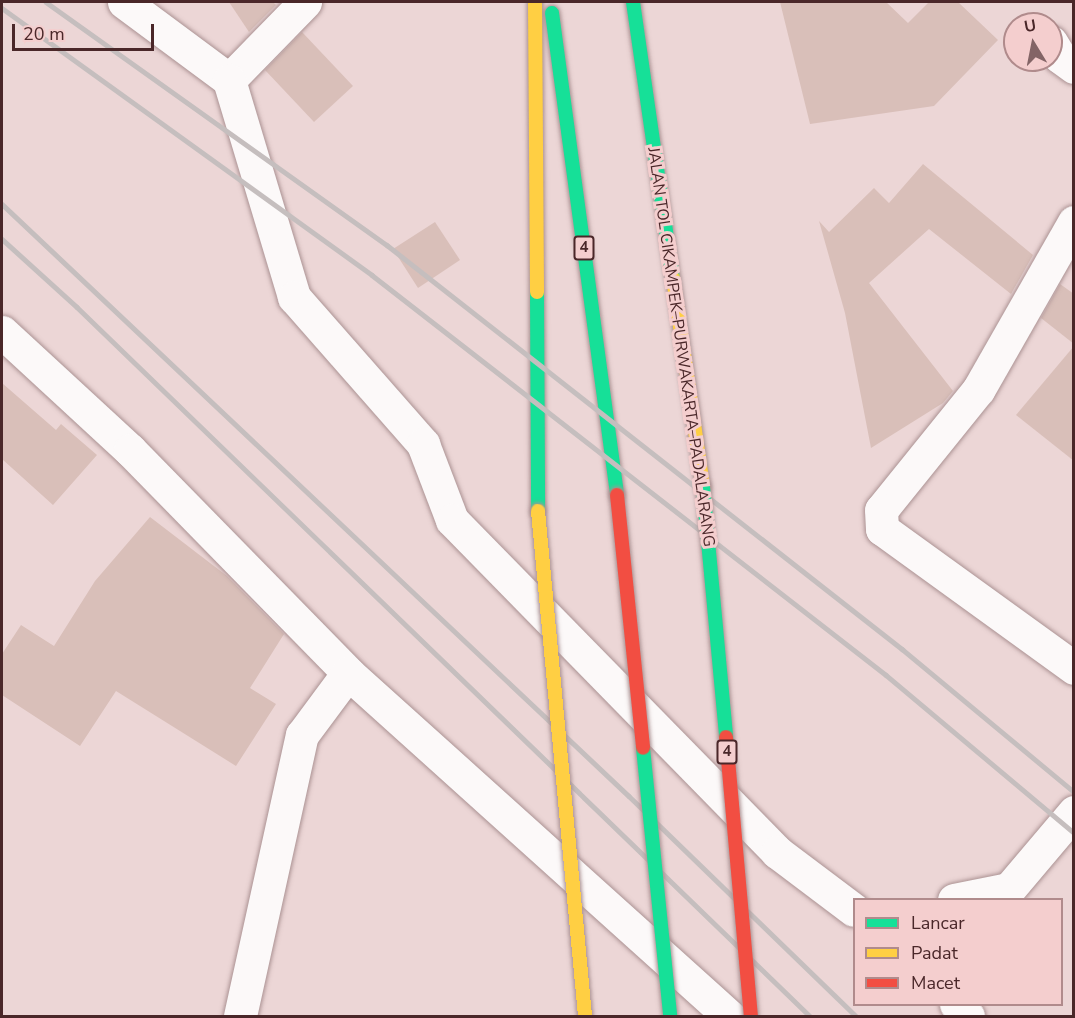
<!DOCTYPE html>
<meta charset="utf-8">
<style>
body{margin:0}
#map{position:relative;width:1075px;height:1018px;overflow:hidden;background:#ecd6d6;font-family:"Nunito Sans",sans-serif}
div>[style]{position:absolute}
.building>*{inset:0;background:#d9bfb9}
.roads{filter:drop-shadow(0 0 2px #ab9293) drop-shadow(0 0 2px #ab9293)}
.street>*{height:33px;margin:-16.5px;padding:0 16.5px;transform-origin:16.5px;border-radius:16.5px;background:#fcf9f9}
.fast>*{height:14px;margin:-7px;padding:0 7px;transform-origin:7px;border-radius:7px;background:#16e098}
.slow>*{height:14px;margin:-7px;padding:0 7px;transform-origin:7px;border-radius:7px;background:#ffcf43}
.rail>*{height:4.5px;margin:-2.25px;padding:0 2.25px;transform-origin:2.25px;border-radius:2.25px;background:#c5bebe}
.bridges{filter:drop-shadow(0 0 2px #ab9293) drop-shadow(0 0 2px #ab9293)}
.fast-bridge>*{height:14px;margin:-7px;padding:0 7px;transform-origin:7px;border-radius:7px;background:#16e098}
.slow-bridge>*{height:14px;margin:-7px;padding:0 7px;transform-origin:7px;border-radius:7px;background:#ffcf43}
.jam-bridge>*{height:14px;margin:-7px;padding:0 7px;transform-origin:7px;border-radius:7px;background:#f24e42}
span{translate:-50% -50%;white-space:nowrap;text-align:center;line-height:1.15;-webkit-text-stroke:6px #f4cece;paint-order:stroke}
.shield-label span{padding:2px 4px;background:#f4cece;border:2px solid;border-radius:4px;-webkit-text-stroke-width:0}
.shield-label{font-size:15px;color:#4a2729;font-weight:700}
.street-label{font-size:16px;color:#4a2729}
.frame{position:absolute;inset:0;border:3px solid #4a2729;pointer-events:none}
.legend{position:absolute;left:853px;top:898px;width:210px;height:108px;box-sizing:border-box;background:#f4cece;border:2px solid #b08b8c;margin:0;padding:8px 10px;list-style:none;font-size:18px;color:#4a2729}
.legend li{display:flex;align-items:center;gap:12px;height:30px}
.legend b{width:30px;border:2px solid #b08b8c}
.north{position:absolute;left:1003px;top:12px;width:60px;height:60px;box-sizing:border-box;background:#f4cece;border:2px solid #b08b8c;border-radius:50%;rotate:350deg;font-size:16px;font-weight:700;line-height:24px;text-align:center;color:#4a2729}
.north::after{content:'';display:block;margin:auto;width:21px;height:27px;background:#836466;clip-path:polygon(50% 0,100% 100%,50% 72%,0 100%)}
.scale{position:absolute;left:12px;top:24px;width:142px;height:27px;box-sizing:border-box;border:3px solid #4a2729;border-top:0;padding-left:8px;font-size:18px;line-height:21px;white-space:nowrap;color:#4a2729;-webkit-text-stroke:4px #f4cece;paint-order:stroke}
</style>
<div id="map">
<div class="building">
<i style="clip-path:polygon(229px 2px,273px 2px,276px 5px,249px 32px)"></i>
<i style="clip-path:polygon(780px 2px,886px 2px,908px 23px,929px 2px,958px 2px,998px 40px,934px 106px,810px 124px)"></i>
<i style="clip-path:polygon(302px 32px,353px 86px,314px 122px,265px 70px)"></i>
<i style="clip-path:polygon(923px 164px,1033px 255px,1011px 294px,929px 229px,869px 283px,953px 391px,943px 403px,871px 448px,845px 313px,819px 221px,829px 232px,874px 188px,889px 203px)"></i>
<i style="clip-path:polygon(435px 222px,460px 260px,418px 288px,393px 249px)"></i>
<i style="clip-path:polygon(1060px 284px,1074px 294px,1074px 344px,1041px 318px)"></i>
<i style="clip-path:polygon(1074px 346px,1074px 461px,1016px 415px)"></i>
<i style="clip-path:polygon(2px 383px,56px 430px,61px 424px,97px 455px,53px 505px,2px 459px)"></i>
<i style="clip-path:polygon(150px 517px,227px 576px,284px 634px,250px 688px,276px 704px,236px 766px,116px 691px,80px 746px,2px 695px,2px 654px,21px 625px,54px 646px,95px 581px)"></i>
</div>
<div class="roads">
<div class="street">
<i style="left:124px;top:2px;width:131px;rotate:36.6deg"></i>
<i style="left:229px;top:80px;width:109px;rotate:-45.7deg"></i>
<i style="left:1051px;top:42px;width:17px;rotate:59deg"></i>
<i style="left:1060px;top:57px;width:17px;rotate:36deg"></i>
<i style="left:229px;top:80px;width:227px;rotate:73.3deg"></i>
<i style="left:294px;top:297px;width:196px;rotate:48.7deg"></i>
<i style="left:423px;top:444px;width:81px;rotate:69.1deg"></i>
<i style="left:452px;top:520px;width:465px;rotate:45.6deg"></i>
<i style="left:777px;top:852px;width:96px;rotate:37deg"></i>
<i style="left:1074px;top:222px;width:193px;rotate:119.7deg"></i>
<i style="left:978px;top:390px;width:154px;rotate:128.9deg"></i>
<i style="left:881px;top:510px;width:19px;rotate:87deg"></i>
<i style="left:882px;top:529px;width:237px;rotate:35.9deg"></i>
<i style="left:2px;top:332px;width:174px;rotate:42.7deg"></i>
<i style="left:130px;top:450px;width:312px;rotate:45.6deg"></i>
<i style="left:348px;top:673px;width:513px;rotate:42deg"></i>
<i style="left:954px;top:900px;width:56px;rotate:-11.3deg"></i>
<i style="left:1009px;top:889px;width:101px;rotate:-49.8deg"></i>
<i style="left:956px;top:1004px;width:17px;rotate:45deg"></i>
<i style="left:240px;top:1016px;width:288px;rotate:-77.6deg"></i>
<i style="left:302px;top:735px;width:77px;rotate:-53.4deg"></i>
</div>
<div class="fast">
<i style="left:633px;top:2px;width:279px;rotate:81.8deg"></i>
<i style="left:552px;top:13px;width:486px;rotate:82.3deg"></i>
<i style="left:537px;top:292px;width:219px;rotate:89.7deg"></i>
</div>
<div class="slow">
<i style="left:535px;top:2px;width:290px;rotate:89.6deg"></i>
<i style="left:673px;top:278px;width:211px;rotate:81.8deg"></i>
</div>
</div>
<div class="rail">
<i style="left:46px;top:2px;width:419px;rotate:35.5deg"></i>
<i style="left:387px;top:245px;width:655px;rotate:38.11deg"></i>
<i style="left:902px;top:649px;width:224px;rotate:39.7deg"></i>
<i style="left:2px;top:8px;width:456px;rotate:35.8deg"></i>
<i style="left:372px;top:275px;width:651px;rotate:37.89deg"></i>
<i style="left:886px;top:675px;width:246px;rotate:40deg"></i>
<i style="left:2px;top:204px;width:862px;rotate:43.36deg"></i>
<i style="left:629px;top:796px;width:316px;rotate:44.1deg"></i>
<i style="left:2px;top:239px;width:101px;rotate:42.2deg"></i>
<i style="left:77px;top:307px;width:1020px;rotate:44.05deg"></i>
</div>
<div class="bridges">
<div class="fast-bridge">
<i style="left:703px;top:487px;width:251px;rotate:84.7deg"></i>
<i style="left:643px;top:748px;width:269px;rotate:84.2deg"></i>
</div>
<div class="slow-bridge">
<i style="left:538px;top:511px;width:507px;rotate:84.68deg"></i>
</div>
<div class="jam-bridge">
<i style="left:617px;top:495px;width:254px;rotate:84.1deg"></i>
<i style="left:726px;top:737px;width:280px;rotate:84.9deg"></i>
</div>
</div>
<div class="shield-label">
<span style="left:584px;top:248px">4</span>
<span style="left:727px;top:752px">4</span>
</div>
<div class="street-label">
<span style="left:681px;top:347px;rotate:82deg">JALAN TOL CIKAMPEK–PURWAKARTA–PADALARANG</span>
</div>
<div class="frame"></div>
<ul class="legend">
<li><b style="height:8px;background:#16e098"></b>Lancar</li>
<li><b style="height:8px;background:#ffcf43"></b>Padat</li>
<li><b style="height:8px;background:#f24e42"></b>Macet</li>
</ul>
<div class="north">U</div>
<div class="scale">20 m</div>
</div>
